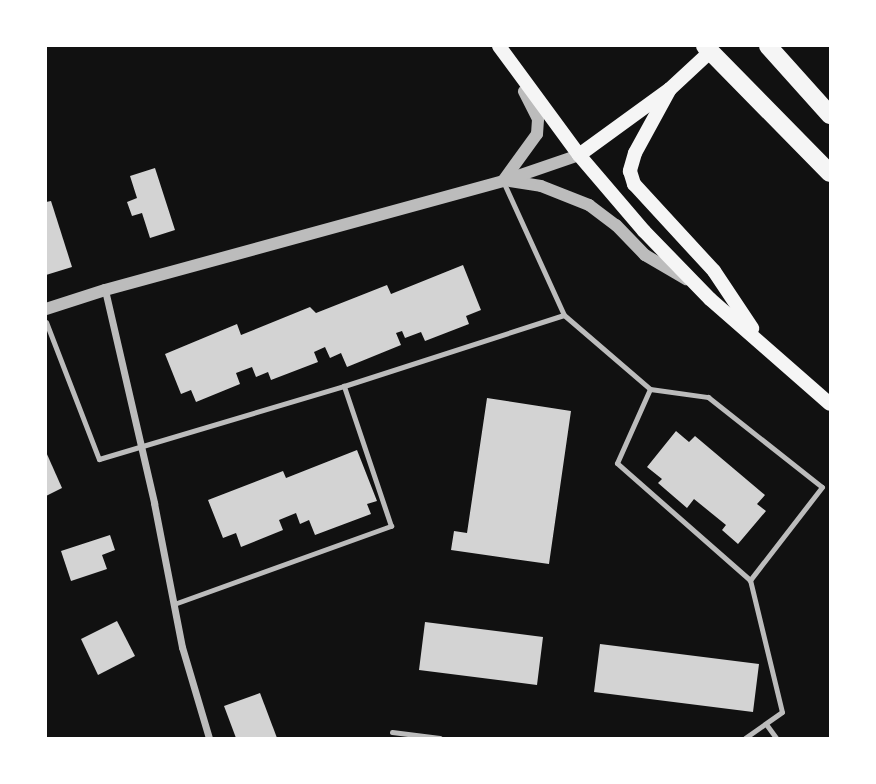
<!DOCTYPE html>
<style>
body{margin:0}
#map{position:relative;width:876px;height:784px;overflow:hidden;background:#111;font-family:Rubik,sans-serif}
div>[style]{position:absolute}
.building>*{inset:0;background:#d3d3d3}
.service>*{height:5px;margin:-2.5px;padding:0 2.5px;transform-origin:2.5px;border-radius:2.5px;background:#bcbcbc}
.minor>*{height:7px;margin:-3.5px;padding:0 3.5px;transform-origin:3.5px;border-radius:3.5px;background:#bcbcbc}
.tertiary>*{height:12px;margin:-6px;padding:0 6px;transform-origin:6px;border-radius:6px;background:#bcbcbc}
.secondary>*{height:14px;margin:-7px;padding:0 7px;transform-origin:7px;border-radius:7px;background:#f5f5f5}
.primary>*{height:18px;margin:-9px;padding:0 9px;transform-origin:9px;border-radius:9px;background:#f5f5f5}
span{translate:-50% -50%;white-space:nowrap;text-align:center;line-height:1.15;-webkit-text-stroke:6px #fff;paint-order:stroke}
.frame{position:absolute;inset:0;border:47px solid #fff;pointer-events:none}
</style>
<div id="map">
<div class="building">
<i style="clip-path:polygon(155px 168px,175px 230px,150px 238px,142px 213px,132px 216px,127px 202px,137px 198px,130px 176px)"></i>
<i style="clip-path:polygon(51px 201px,72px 267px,46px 275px,46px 202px)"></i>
<i style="clip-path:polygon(463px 265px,481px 310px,466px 316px,469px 324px,425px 341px,421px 332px,405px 338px,402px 331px,396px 333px,401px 345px,347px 367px,341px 353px,330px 358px,325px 347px,314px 352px,318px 362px,271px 380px,268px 372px,256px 377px,252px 367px,236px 373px,240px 384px,196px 402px,191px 390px,181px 394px,165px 354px,237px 324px,241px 335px,310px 307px,316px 313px,387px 285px,391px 294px)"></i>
<i style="clip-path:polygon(487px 398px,571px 411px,549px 564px,451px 550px,454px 531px,467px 533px)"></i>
<i style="clip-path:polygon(676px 431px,689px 442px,695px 436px,765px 495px,757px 504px,766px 511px,738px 544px,722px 530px,726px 525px,694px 499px,687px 508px,658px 483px,662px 479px,647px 467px)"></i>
<i style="clip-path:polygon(357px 450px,377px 501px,367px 504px,371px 514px,315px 535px,309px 520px,300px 524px,296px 513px,279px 520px,283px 530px,241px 547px,236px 533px,223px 538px,208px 500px,283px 471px,286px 478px)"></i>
<i style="clip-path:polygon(46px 452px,62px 488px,46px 496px)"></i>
<i style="clip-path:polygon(110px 535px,115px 550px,102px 555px,107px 569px,71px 581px,61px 551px)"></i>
<i style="clip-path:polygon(117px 621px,135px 656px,98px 675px,81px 639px)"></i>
<i style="clip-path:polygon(425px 622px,543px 637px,537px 685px,419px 670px)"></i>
<i style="clip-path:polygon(600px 644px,759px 664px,753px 712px,594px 692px)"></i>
<i style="clip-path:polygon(260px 693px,277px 738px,236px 738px,224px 706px)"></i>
</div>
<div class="service">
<i style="left:564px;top:315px;width:113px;rotate:40.7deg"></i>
<i style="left:650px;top:389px;width:59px;rotate:7.9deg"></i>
<i style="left:708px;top:397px;width:145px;rotate:38.3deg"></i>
<i style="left:822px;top:487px;width:118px;rotate:127.7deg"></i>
<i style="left:750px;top:580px;width:177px;rotate:-138.7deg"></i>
<i style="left:617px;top:463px;width:81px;rotate:-66deg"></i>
<i style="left:46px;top:322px;width:147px;rotate:68.9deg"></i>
<i style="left:99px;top:459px;width:256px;rotate:-16.6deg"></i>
<i style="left:344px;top:386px;width:231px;rotate:-17.9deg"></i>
<i style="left:564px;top:315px;width:147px;rotate:-114.5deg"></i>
<i style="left:174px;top:604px;width:231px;rotate:-19.8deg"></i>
<i style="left:391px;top:526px;width:148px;rotate:-108.6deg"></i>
<i style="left:766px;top:724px;width:17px;rotate:54deg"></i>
<i style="left:392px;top:732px;width:48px;rotate:7.1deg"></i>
<i style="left:745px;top:738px;width:45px;rotate:-35.1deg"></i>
<i style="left:782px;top:712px;width:136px;rotate:-103.6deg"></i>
</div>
<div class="minor">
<i style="left:105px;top:290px;width:219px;rotate:77deg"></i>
<i style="left:154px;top:503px;width:147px;rotate:79deg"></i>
<i style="left:182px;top:647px;width:95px;rotate:73.5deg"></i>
</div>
<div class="tertiary">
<i style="left:503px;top:181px;width:58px;rotate:-54.1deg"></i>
<i style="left:537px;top:134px;width:15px;rotate:-86deg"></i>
<i style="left:538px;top:119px;width:31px;rotate:-117deg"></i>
<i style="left:510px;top:181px;width:31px;rotate:9deg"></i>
<i style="left:541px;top:186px;width:52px;rotate:21.6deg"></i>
<i style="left:589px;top:205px;width:34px;rotate:37deg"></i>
<i style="left:616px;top:225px;width:42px;rotate:46deg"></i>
<i style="left:645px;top:255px;width:48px;rotate:30.3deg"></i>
<i style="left:46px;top:309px;width:62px;rotate:-17.9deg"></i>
<i style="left:105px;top:290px;width:413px;rotate:-15.3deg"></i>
<i style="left:503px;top:181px;width:80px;rotate:-18.9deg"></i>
</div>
<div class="secondary">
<i style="left:499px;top:46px;width:135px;rotate:53.7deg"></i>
<i style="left:579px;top:155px;width:100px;rotate:49.5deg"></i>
<i style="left:644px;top:231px;width:95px;rotate:45.9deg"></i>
<i style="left:710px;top:299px;width:159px;rotate:41.2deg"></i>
<i style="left:670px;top:89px;width:73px;rotate:118.7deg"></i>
<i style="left:635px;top:153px;width:19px;rotate:106deg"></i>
<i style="left:630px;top:171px;width:14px;rotate:73deg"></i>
<i style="left:634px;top:184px;width:118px;rotate:47.4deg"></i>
<i style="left:714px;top:271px;width:69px;rotate:56.3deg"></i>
<i style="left:579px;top:155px;width:112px;rotate:-36deg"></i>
<i style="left:670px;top:89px;width:56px;rotate:-42.8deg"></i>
</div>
<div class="primary">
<i style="left:705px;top:46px;width:178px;rotate:45.5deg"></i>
<i style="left:768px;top:46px;width:93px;rotate:48.1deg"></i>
</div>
<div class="frame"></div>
</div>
